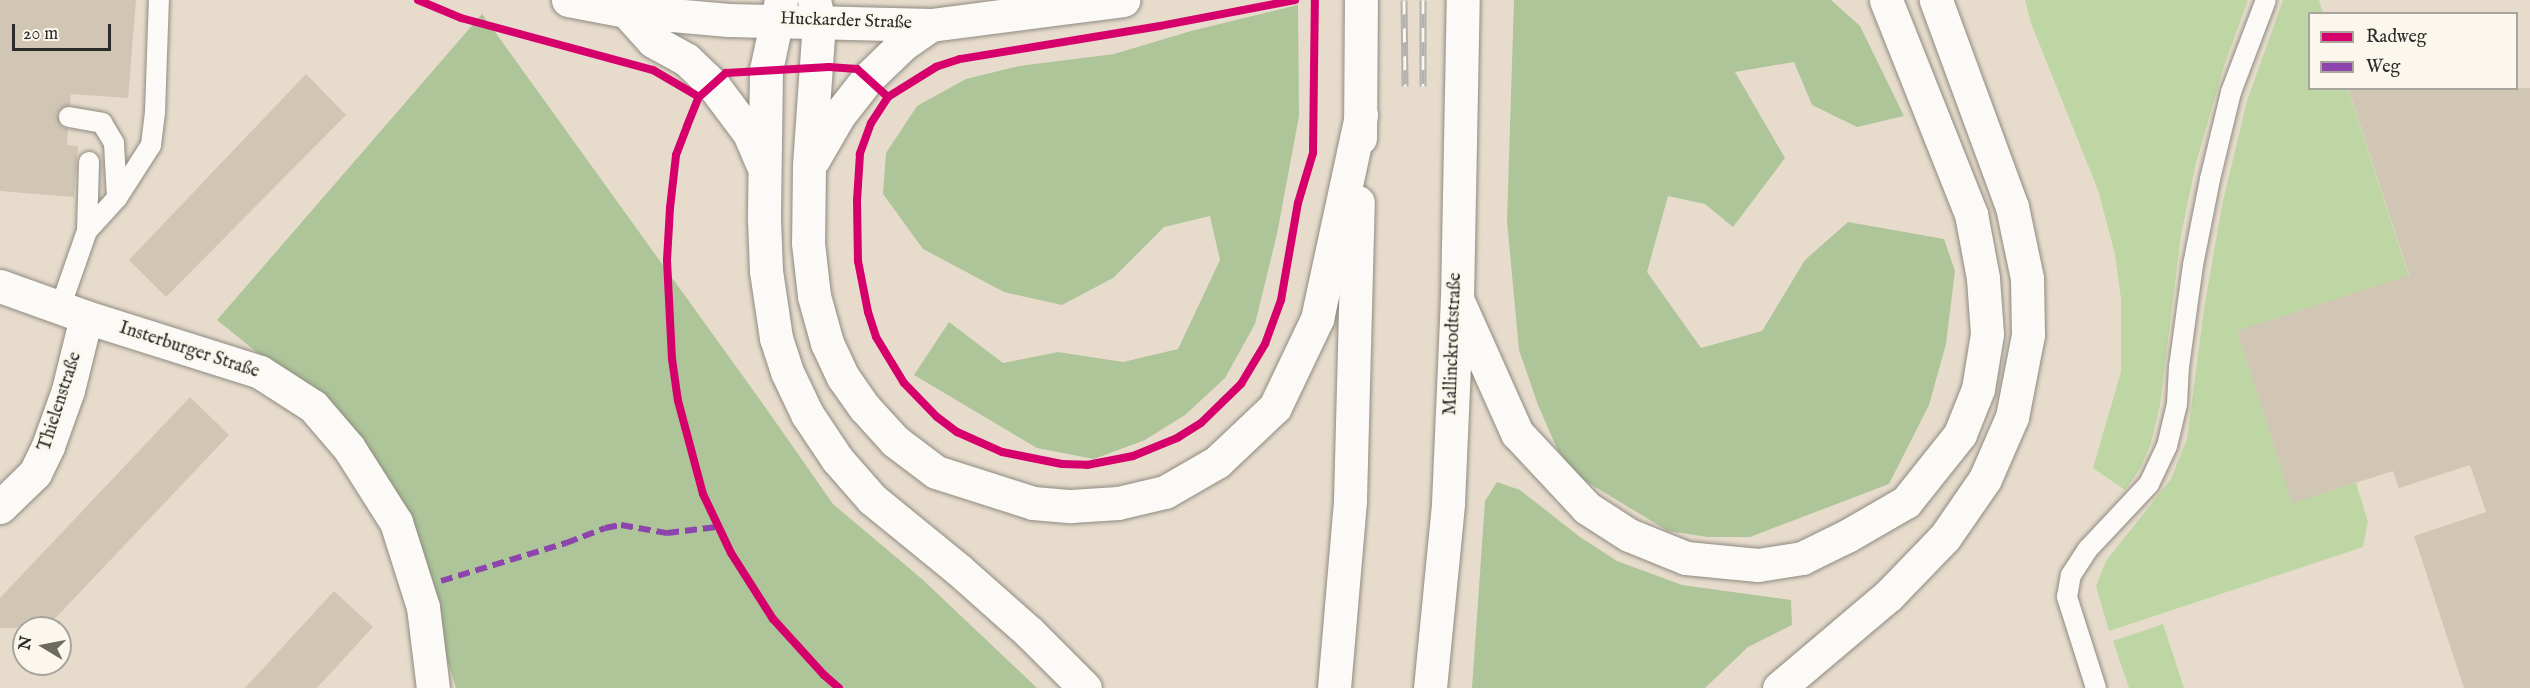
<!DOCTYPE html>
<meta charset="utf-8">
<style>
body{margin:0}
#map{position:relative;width:2530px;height:688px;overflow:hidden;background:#e7dccc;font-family:"IM FELL English",serif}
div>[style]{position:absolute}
.green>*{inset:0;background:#bed6a3}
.forest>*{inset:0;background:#adc599}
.building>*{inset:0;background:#d1c5b4}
.roads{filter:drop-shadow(0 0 2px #8f8a81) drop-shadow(0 0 2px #8f8a81)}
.lane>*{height:20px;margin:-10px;padding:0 10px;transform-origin:10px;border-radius:10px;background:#fbfaf7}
.street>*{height:33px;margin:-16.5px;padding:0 16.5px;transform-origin:16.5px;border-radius:16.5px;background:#fbfaf7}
.primary>*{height:33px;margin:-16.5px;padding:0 16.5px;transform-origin:16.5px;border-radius:16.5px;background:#fbfaf7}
.highway>*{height:33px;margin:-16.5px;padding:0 16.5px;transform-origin:16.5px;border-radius:16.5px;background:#fbfaf7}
.rail>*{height:7px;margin-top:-3.5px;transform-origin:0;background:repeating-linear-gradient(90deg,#fbf7ec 0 14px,#b3b2af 0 28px);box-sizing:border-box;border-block:2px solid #b3b2af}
.quiet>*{height:6px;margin-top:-3px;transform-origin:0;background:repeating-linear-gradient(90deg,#8e44ad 0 12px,transparent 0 18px)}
.cycleway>*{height:8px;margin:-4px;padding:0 4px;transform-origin:4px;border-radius:4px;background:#d6006c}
span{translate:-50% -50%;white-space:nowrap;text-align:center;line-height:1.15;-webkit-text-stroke:5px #fbf7ec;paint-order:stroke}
.street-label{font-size:18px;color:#2b2b2b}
.legend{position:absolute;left:2308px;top:12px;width:210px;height:78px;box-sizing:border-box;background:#fbf7ec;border:2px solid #a8a59f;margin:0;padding:8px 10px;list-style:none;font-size:18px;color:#2b2b2b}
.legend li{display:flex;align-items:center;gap:12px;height:30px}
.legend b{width:30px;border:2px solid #a8a59f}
.north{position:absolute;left:12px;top:616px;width:60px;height:60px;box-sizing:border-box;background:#fbf7ec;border:2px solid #a8a59f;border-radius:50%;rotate:280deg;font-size:16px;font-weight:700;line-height:24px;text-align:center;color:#2b2b2b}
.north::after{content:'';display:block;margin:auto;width:21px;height:27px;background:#6d6963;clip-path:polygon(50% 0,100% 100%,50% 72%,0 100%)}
.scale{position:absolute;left:12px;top:24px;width:99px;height:27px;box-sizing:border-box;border:3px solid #2b2b2b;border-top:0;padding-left:8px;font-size:18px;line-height:21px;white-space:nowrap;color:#2b2b2b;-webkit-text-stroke:4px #fbf7ec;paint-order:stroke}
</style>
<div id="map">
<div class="green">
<i style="clip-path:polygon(2025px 0,2248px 0,2224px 66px,2196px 163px,2181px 235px,2160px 405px,2151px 443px,2140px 469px,2125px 490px,2093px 468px,2121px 372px,2121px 299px,2115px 254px,2098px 190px,2031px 23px)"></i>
<i style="clip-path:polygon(2283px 0,2319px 0,2323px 13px,2310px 14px,2310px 88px,2348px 89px,2438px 366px,2237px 331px,2283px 474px,2314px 465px,2323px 493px,2356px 483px,2368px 522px,2363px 547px,2109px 631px,2096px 586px,2106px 561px,2171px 479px,2187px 439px,2204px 309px,2222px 205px,2247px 101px)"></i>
<i style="clip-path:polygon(2163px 624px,2184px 688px,2129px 688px,2113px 641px)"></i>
</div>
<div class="forest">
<i style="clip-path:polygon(1514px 0,1831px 0,1860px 26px,1904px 116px,1857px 127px,1812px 105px,1794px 62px,1735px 72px,1785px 158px,1733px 227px,1705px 204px,1668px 196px,1647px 272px,1701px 348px,1762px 331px,1805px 260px,1848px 222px,1944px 239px,1955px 271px,1946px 344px,1929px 405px,1889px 484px,1750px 537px,1708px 537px,1668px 531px,1577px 476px,1558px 451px,1538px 405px,1519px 350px,1507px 221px)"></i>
<i style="clip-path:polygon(1298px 5px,1299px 116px,1277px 234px,1255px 324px,1225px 378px,1185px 415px,1145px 440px,1094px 459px,1037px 448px,914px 375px,949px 322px,1003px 363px,1058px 352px,1123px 362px,1178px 349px,1220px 260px,1210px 216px,1164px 227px,1113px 278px,1062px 305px,1004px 292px,923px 249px,883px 194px,886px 153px,917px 106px,966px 79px,1019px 66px,1114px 54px,1191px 31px)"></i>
<i style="clip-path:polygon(482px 14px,763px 404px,833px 504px,922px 579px,1037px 688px,456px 688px,404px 524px,326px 408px,217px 320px)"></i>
<i style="clip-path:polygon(1497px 482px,1520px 490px,1580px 537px,1617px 561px,1682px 585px,1791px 600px,1792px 625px,1748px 647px,1705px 688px,1472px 688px,1485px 501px)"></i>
</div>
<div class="building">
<i style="clip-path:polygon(0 0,136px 0,128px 98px,71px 94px,70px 105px,60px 109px,57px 114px,61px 126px,68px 129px,67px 145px,78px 146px,74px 197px,0 191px)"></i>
<i style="clip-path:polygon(306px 74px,346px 115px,166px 297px,129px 260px)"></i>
<i style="clip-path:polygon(2348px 88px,2530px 88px,2530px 688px,2464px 688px,2414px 536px,2486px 512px,2470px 465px,2399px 488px,2393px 471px,2292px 503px,2237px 331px,2409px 275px)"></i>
<i style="clip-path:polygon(190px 397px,229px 435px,46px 628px,0 628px,0 598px)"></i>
<i style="clip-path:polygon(334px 591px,373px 627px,317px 688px,245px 688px)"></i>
</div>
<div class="roads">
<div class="lane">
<i style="left:69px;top:117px;width:34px;rotate:10deg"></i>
<i style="left:102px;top:123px;width:23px;rotate:59deg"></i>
<i style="left:114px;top:143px;width:55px;rotate:86.9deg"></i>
<i style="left:87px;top:231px;width:69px;rotate:-88.3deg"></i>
<i style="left:60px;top:308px;width:82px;rotate:-70.7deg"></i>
<i style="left:87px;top:231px;width:45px;rotate:-47.7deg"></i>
<i style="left:117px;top:198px;width:63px;rotate:-57.3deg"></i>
<i style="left:151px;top:145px;width:33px;rotate:-83deg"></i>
<i style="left:155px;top:112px;width:112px;rotate:-88deg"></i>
<i style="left:2096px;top:688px;width:96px;rotate:-107.7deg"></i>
<i style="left:2067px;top:597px;width:22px;rotate:-80deg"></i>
<i style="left:2071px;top:575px;width:31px;rotate:-57deg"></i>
<i style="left:2088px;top:549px;width:89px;rotate:-46.8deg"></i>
<i style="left:2149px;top:484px;width:42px;rotate:-64.7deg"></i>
<i style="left:2167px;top:446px;width:43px;rotate:-76.6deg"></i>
<i style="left:2177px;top:404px;width:37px;rotate:-87deg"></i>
<i style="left:2179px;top:367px;width:103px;rotate:-82.2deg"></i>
<i style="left:2193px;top:265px;width:88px;rotate:-78.8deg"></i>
<i style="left:2210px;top:179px;width:89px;rotate:-76.4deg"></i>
<i style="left:2231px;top:92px;width:98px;rotate:-69.2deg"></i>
</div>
<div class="street">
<i style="left:0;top:286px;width:91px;rotate:19.8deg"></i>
<i style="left:86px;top:317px;width:182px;rotate:17.5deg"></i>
<i style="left:260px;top:372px;width:63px;rotate:32.7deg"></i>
<i style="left:313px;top:406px;width:55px;rotate:49.4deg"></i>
<i style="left:349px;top:448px;width:88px;rotate:57.6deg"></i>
<i style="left:396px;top:522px;width:89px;rotate:72.4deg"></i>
<i style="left:423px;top:607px;width:82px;rotate:83deg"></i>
<i style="left:0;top:507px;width:49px;rotate:-44.2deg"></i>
<i style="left:35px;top:473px;width:30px;rotate:-64deg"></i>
<i style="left:48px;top:446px;width:59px;rotate:-70.3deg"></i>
<i style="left:68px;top:390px;width:75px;rotate:-76.1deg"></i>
</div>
<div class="primary">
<i style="left:568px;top:0;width:59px;rotate:10.7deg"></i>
<i style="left:626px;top:11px;width:103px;rotate:5deg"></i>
<i style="left:729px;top:20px;width:202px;rotate:1.4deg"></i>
<i style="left:931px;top:25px;width:194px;rotate:-7.4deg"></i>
</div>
<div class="highway">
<i style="left:781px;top:0;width:72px;rotate:102.1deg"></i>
<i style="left:766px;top:70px;width:149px;rotate:90.8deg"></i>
<i style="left:764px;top:219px;width:52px;rotate:87.8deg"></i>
<i style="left:766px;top:271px;width:68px;rotate:81.5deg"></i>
<i style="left:776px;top:338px;width:36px;rotate:72deg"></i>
<i style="left:787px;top:372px;width:47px;rotate:64.5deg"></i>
<i style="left:807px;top:414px;width:54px;rotate:56.3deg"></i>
<i style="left:837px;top:459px;width:53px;rotate:48.8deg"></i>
<i style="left:872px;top:499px;width:112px;rotate:39.2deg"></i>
<i style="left:959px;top:570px;width:94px;rotate:41.5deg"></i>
<i style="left:1029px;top:632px;width:79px;rotate:45deg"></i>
<i style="left:814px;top:0;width:23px;rotate:77deg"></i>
<i style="left:819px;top:22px;width:144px;rotate:94deg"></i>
<i style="left:809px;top:166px;width:77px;rotate:90.7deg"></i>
<i style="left:808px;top:243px;width:53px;rotate:83.5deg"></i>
<i style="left:814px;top:296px;width:49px;rotate:74.5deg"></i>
<i style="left:827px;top:343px;width:38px;rotate:65deg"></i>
<i style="left:843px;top:377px;width:38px;rotate:55deg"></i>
<i style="left:865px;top:408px;width:45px;rotate:47.7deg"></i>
<i style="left:895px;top:441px;width:51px;rotate:37.1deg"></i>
<i style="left:936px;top:472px;width:102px;rotate:17.7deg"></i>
<i style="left:1033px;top:503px;width:38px;rotate:5deg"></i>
<i style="left:1071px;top:506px;width:47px;rotate:-3.7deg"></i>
<i style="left:1118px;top:503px;width:48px;rotate:-13.2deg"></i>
<i style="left:1165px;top:492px;width:60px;rotate:-30deg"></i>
<i style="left:1217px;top:462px;width:80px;rotate:-43.5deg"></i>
<i style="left:1275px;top:407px;width:98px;rotate:-64.5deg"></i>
<i style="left:1317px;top:319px;width:209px;rotate:-77.8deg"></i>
<i style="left:626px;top:11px;width:40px;rotate:48deg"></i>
<i style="left:653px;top:41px;width:38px;rotate:29deg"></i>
<i style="left:686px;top:59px;width:37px;rotate:44deg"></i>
<i style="left:713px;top:85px;width:60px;rotate:53.1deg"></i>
<i style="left:749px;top:133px;width:33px;rotate:67deg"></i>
<i style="left:1360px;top:138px;width:138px;rotate:-89.6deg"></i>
<i style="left:813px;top:160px;width:52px;rotate:-60deg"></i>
<i style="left:839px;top:115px;width:47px;rotate:-51.9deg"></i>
<i style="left:868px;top:78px;width:47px;rotate:-44.1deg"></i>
<i style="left:902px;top:45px;width:35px;rotate:-35deg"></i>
<i style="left:1457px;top:299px;width:147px;rotate:65.9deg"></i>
<i style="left:1517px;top:433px;width:103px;rotate:47deg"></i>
<i style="left:1587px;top:508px;width:50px;rotate:32.7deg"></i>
<i style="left:1629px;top:535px;width:61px;rotate:22deg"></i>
<i style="left:1686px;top:558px;width:72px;rotate:5.6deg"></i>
<i style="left:1758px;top:565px;width:45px;rotate:-9deg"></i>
<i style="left:1802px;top:558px;width:50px;rotate:-26.1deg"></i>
<i style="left:1847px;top:536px;width:68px;rotate:-30deg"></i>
<i style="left:1906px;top:502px;width:87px;rotate:-51.5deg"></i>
<i style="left:1960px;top:434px;width:48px;rotate:-68.2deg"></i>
<i style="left:1978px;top:389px;width:56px;rotate:-80.7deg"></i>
<i style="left:1987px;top:334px;width:56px;rotate:-94.1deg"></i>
<i style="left:1983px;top:278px;width:65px;rotate:-100.6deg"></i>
<i style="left:1971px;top:214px;width:230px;rotate:-111.7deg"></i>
<i style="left:1334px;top:688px;width:189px;rotate:-85.1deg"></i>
<i style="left:1350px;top:500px;width:298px;rotate:-88.5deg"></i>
<i style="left:1430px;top:688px;width:186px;rotate:-84.4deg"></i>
<i style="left:1448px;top:503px;width:204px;rotate:-87.5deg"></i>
<i style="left:1457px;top:299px;width:299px;rotate:-88.9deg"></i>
<i style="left:1779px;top:688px;width:143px;rotate:-40.2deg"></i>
<i style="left:1888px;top:596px;width:82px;rotate:-46deg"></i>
<i style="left:1945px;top:537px;width:70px;rotate:-55.4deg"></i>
<i style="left:1985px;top:479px;width:68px;rotate:-66.5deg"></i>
<i style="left:2012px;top:417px;width:84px;rotate:-79deg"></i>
<i style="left:2028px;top:335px;width:57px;rotate:-91deg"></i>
<i style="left:2027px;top:278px;width:73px;rotate:-101.9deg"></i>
<i style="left:2012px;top:207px;width:221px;rotate:-110.2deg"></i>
</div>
</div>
<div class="rail">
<i style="left:1404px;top:0;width:86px;rotate:89.3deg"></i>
<i style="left:1423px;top:0;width:86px;rotate:90deg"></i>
</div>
<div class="quiet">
<i style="left:441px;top:581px;width:131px;rotate:-16.9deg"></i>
<i style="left:566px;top:543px;width:42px;rotate:-21deg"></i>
<i style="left:605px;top:528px;width:16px;rotate:-11deg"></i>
<i style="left:621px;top:525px;width:47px;rotate:9.9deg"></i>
<i style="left:667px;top:533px;width:50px;rotate:-6.8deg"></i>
</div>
<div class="cycleway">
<i style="left:418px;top:0;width:47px;rotate:22.7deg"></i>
<i style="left:461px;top:18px;width:199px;rotate:15.2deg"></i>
<i style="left:653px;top:70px;width:53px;rotate:30.4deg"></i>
<i style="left:1295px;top:0;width:137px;rotate:169.1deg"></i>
<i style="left:1160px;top:26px;width:203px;rotate:170.6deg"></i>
<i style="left:960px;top:59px;width:25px;rotate:162deg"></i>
<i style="left:936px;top:67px;width:57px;rotate:148deg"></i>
<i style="left:888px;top:97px;width:31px;rotate:123deg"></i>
<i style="left:871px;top:123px;width:33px;rotate:110deg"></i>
<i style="left:860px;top:154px;width:46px;rotate:93.7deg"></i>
<i style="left:857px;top:200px;width:61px;rotate:89.1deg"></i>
<i style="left:858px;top:261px;width:52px;rotate:78.9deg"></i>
<i style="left:868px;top:312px;width:26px;rotate:72deg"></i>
<i style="left:876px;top:337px;width:54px;rotate:58.7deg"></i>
<i style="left:904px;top:383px;width:47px;rotate:45.9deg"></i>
<i style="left:937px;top:417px;width:25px;rotate:37deg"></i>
<i style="left:957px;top:432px;width:49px;rotate:24deg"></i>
<i style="left:1002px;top:452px;width:61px;rotate:11.3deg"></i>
<i style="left:1062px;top:464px;width:25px;rotate:2deg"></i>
<i style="left:1087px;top:465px;width:47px;rotate:-11.1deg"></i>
<i style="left:1133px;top:456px;width:48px;rotate:-22.2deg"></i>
<i style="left:1177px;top:438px;width:28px;rotate:-32deg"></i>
<i style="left:1201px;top:423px;width:56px;rotate:-44.3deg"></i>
<i style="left:1241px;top:384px;width:47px;rotate:-59deg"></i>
<i style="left:1265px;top:344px;width:47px;rotate:-70deg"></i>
<i style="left:1281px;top:300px;width:98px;rotate:-80.1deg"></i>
<i style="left:1298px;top:203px;width:52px;rotate:-73.3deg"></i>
<i style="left:1313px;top:153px;width:153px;rotate:-89.3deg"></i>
<i style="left:839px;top:688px;width:20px;rotate:-139deg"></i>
<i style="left:824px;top:675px;width:76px;rotate:-132.3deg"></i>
<i style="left:773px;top:619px;width:78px;rotate:-122.5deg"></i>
<i style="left:731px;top:553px;width:65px;rotate:-115.4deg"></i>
<i style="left:703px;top:494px;width:96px;rotate:-105deg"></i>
<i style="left:678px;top:401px;width:42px;rotate:-98.1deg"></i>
<i style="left:672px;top:359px;width:99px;rotate:-92.9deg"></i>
<i style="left:667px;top:260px;width:52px;rotate:-86.7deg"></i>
<i style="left:670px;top:208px;width:53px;rotate:-83.5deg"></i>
<i style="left:676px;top:155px;width:31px;rotate:-69deg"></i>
<i style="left:687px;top:126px;width:31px;rotate:-68deg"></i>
<i style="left:699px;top:97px;width:36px;rotate:-42deg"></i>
<i style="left:726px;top:73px;width:103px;rotate:-3.3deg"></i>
<i style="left:829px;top:67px;width:28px;rotate:4deg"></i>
<i style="left:857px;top:69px;width:42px;rotate:42.1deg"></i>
</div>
<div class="street-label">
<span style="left:846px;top:22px;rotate:2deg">Huckarder Straße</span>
<span style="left:1454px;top:344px;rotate:-88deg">Mallinckrodtstraße</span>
<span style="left:189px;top:351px;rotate:18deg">Insterburger Straße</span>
<span style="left:61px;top:402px;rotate:-72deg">Thielenstraße</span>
</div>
<ul class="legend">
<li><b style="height:8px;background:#d6006c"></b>Radweg</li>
<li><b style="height:8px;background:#8e44ad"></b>Weg</li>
</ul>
<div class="north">N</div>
<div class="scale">20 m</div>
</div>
